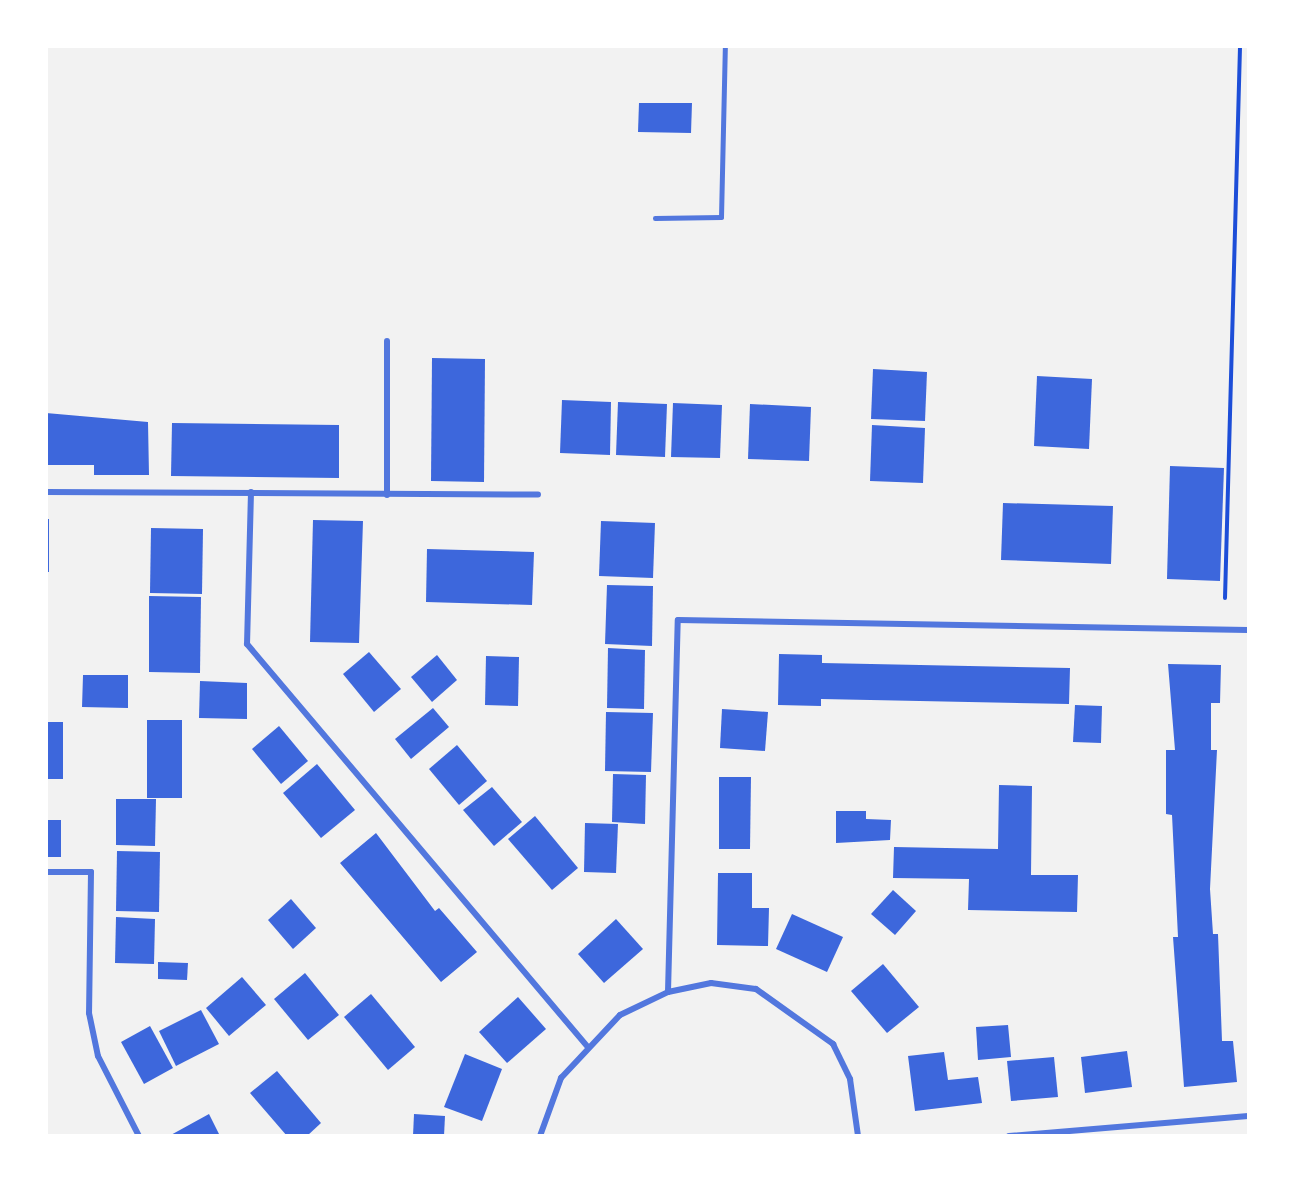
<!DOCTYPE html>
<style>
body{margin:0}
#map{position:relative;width:1295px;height:1182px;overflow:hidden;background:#f2f2f2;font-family:"Open Sans",sans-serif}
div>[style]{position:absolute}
.building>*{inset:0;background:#3d67dc}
.path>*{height:4px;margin:-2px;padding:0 2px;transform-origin:2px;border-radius:2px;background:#1d4ed8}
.service>*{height:4.5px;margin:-2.25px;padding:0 2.25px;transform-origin:2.25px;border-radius:2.25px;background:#5277de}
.minor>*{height:6px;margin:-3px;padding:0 3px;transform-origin:3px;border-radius:3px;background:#5277de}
span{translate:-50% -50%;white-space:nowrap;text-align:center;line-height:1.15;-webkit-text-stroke:6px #fff;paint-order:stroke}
.frame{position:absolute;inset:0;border:48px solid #fff;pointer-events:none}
</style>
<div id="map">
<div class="building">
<i style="clip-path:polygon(639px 103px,692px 103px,691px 133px,638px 132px)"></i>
<i style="clip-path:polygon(432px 358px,485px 359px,484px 482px,431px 481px)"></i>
<i style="clip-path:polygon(873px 369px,927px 372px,925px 421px,871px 419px)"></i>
<i style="clip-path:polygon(1037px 376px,1092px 379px,1089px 449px,1034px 446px)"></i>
<i style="clip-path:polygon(562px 400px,611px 402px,610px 455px,560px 453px)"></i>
<i style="clip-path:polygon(618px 402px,667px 404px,665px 457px,616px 455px)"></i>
<i style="clip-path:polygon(673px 403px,722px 405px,720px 458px,671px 457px)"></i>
<i style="clip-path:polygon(750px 404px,811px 407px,809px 461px,748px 459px)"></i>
<i style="clip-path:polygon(46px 413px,148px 422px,149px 475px,94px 475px,94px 465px,46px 465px)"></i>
<i style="clip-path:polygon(172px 423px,339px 425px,339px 478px,171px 476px)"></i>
<i style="clip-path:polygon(872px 425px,925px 428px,923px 483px,870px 481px)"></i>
<i style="clip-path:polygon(1170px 466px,1224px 468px,1220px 581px,1167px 579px)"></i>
<i style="clip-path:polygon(1003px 503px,1113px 506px,1111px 564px,1001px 560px)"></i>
<i style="clip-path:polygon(46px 519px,49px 519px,49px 572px,46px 572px)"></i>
<i style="clip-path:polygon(313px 520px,363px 521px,359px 643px,310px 642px)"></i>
<i style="clip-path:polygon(601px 521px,655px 523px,653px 578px,599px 576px)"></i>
<i style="clip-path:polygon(151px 528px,203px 529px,202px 594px,150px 593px)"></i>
<i style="clip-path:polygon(427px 549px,534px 552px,532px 605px,426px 602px)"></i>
<i style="clip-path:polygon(607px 585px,653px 586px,652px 646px,605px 644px)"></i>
<i style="clip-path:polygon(149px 596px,201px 597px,200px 673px,149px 672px)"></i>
<i style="clip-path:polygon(608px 648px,645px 650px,644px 709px,607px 708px)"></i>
<i style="clip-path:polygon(369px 652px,401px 689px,374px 712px,343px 674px)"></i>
<i style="clip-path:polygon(779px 654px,822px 655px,822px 663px,1070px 668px,1069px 704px,821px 699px,821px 706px,778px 705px)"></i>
<i style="clip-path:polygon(437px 655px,457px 680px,432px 702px,411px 677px)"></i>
<i style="clip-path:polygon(486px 656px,519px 657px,518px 706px,485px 705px)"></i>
<i style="clip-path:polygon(1168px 664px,1221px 665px,1220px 703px,1211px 703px,1211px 750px,1217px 750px,1210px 889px,1213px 934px,1218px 934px,1222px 1041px,1233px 1041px,1237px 1082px,1184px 1087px,1173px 937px,1178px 937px,1172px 815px,1166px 814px,1166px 750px,1175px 750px)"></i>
<i style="clip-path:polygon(83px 675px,128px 675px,128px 708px,82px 707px)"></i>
<i style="clip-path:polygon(200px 681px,247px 683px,247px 719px,199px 718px)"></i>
<i style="clip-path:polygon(1075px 705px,1102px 706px,1101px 743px,1073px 742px)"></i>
<i style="clip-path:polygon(433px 708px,449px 727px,411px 759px,395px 739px)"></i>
<i style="clip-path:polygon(722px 709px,768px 712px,765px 751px,720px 748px)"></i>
<i style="clip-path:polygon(606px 712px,653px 713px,651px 772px,605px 771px)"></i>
<i style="clip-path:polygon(147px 720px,182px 720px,182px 798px,147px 798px)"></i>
<i style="clip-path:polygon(46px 722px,63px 722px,63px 779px,46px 779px)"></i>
<i style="clip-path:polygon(279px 726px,308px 761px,281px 784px,252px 749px)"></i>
<i style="clip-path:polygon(457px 745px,487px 781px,459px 805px,429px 769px)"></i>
<i style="clip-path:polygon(317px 764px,355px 810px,321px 838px,283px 793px)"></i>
<i style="clip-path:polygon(613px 774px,646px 775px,645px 824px,612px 822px)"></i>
<i style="clip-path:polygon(719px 777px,751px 777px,750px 849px,719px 849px)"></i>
<i style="clip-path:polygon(999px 785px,1032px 786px,1031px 875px,1078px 875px,1077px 912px,968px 910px,969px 879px,893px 878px,894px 847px,998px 849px)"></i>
<i style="clip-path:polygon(492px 787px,522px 822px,494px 846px,463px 810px)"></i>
<i style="clip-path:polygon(116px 799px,156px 799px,155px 846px,116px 845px)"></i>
<i style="clip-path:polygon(836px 811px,866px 811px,866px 819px,891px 820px,890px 840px,836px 843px)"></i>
<i style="clip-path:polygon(535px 816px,578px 868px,552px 890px,508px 839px)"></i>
<i style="clip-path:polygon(46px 820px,61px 820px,61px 857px,46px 857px)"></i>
<i style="clip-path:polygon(585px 823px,618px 824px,616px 873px,584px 872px)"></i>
<i style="clip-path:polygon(376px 833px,435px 911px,439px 908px,477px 952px,441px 982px,340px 863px)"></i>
<i style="clip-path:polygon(117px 851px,160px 852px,159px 912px,116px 911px)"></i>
<i style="clip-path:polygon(718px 873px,752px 873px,752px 908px,769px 908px,768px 946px,717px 945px)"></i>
<i style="clip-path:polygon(893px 890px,916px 911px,895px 935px,871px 914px)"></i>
<i style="clip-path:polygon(291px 899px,316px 928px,293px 949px,268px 920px)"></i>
<i style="clip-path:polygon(792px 914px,843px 937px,827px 972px,776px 949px)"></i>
<i style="clip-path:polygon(116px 917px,155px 919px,154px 964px,115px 963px)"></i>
<i style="clip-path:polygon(616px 919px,643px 949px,604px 983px,578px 954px)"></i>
<i style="clip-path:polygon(158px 962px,188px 963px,187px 980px,158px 979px)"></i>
<i style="clip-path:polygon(883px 964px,919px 1007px,887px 1033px,851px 991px)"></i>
<i style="clip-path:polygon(305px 973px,339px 1015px,308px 1040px,274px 999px)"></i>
<i style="clip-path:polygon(242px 977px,266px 1005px,229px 1036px,206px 1008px)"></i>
<i style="clip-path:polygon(371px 994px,415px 1047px,388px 1070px,344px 1017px)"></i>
<i style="clip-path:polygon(518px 997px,546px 1029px,507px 1063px,479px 1032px)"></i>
<i style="clip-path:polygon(201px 1010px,219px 1044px,176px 1066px,159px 1031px)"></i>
<i style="clip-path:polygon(1008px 1025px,1011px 1057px,978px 1060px,976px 1027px)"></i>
<i style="clip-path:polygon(150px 1026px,173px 1068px,144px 1084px,121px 1042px)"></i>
<i style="clip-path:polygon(1127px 1051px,1132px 1087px,1085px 1093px,1081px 1057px)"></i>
<i style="clip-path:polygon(944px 1052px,948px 1080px,978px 1077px,982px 1103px,915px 1111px,908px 1056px)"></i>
<i style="clip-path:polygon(465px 1054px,502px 1069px,482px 1121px,444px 1107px)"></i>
<i style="clip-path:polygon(1054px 1057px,1058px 1097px,1011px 1101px,1007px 1061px)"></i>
<i style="clip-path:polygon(277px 1071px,321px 1123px,307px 1136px,287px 1136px,250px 1093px)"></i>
<i style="clip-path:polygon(209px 1114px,220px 1136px,169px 1136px)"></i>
<i style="clip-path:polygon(414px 1114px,445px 1116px,444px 1136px,413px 1136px)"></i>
</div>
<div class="path">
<i style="left:1225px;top:598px;width:552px;rotate:-88.44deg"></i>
</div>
<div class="service">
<i style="left:655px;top:218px;width:66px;rotate:-0.9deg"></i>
<i style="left:721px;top:217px;width:171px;rotate:-88.7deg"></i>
</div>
<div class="minor">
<i style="left:387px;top:341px;width:154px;rotate:90deg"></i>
<i style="left:46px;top:492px;width:492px;rotate:0.3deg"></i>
<i style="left:251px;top:492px;width:152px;rotate:91.5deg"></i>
<i style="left:247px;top:644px;width:527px;rotate:49.78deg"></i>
<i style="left:46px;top:872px;width:45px"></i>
<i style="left:91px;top:872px;width:141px;rotate:90.8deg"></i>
<i style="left:89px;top:1013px;width:44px;rotate:78.2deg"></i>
<i style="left:98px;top:1056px;width:90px;rotate:62.9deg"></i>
<i style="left:668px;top:992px;width:372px;rotate:-88.5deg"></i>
<i style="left:678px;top:620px;width:570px;rotate:1.01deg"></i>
<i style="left:540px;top:1136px;width:62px;rotate:-70.1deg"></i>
<i style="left:561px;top:1078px;width:86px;rotate:-46.9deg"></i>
<i style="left:620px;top:1015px;width:53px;rotate:-25.6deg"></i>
<i style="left:668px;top:992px;width:44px;rotate:-11.8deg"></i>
<i style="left:711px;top:983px;width:45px;rotate:7.6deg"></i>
<i style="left:756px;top:989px;width:95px;rotate:35.5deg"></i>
<i style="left:833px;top:1044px;width:39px;rotate:64deg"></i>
<i style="left:850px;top:1079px;width:58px;rotate:82deg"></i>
<i style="left:1009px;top:1136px;width:240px;rotate:-4.8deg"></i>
</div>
<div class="frame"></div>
</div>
